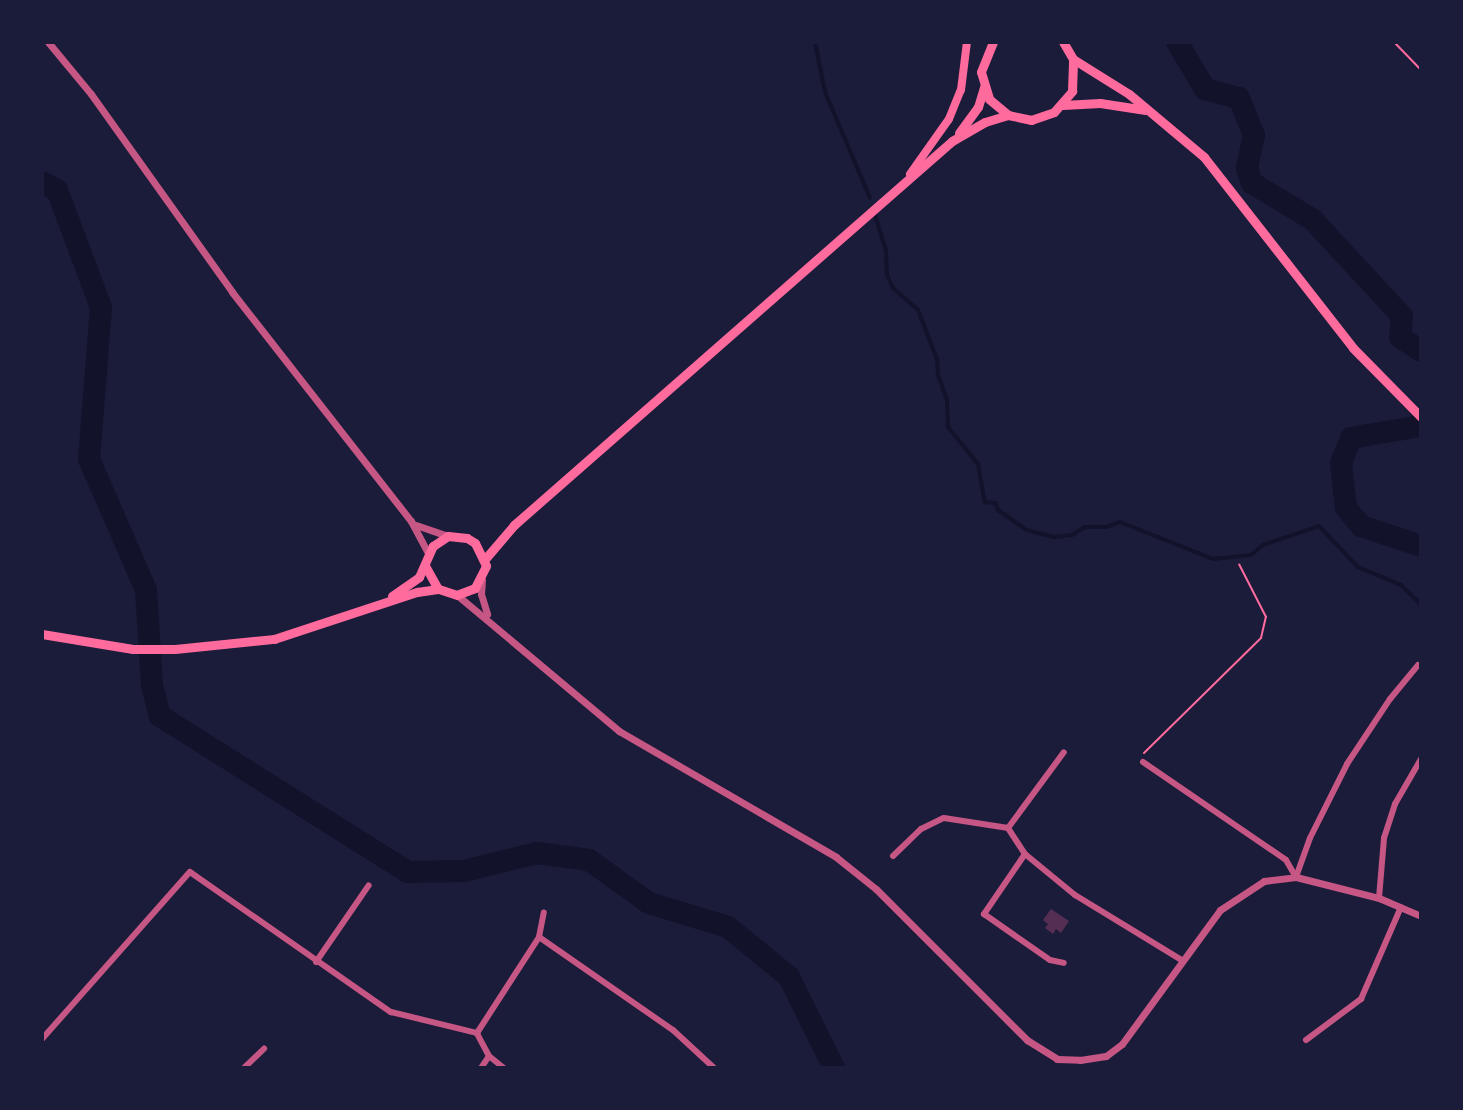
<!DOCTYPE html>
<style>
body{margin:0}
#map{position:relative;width:1463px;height:1110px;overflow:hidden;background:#1b1b3a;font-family:"Source Serif 4",serif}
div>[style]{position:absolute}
.stream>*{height:4px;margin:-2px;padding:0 2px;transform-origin:2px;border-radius:2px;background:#12122b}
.river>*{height:22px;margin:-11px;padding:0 11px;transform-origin:11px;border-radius:11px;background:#12122b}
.building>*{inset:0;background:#542f53}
.path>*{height:2px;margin:-1px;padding:0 1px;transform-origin:1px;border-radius:1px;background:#ff6b9d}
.minor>*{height:6px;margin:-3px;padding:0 3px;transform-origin:3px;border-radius:3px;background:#c65784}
.tertiary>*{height:7px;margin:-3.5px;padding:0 3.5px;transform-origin:3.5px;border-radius:3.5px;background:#c65784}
.secondary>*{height:8px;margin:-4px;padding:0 4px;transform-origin:4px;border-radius:4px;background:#ff6b9d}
.primary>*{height:9px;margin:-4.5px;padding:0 4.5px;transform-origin:4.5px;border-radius:4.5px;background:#ff6b9d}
span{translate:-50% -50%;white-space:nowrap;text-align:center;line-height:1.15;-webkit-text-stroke:6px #1b1b3a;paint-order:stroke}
.frame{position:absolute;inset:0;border:44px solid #1b1b3a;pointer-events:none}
</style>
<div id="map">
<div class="stream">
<i style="left:815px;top:42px;width:51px;rotate:78.7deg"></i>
<i style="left:825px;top:92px;width:115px;rotate:67deg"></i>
<i style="left:875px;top:215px;width:38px;rotate:73deg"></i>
<i style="left:886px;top:251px;width:24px;rotate:88deg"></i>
<i style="left:887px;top:275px;width:14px;rotate:65deg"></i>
<i style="left:893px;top:288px;width:33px;rotate:41deg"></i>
<i style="left:918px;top:310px;width:53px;rotate:68.8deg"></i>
<i style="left:937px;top:359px;width:16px;rotate:86deg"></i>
<i style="left:938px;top:375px;width:27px;rotate:70deg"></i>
<i style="left:947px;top:400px;width:27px;rotate:88deg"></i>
<i style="left:948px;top:427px;width:48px;rotate:51deg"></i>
<i style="left:978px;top:464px;width:39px;rotate:80deg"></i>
<i style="left:985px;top:502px;width:10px;rotate:6deg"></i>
<i style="left:995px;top:503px;width:8px;rotate:67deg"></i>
<i style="left:998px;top:510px;width:35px;rotate:35deg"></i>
<i style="left:1027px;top:530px;width:28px;rotate:15deg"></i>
<i style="left:1054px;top:537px;width:18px;rotate:-6deg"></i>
<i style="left:1072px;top:535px;width:15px;rotate:-32deg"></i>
<i style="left:1085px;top:527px;width:21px"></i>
<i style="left:1106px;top:527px;width:15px;rotate:-20deg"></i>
<i style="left:1120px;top:522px;width:100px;rotate:21.7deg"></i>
<i style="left:1213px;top:559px;width:38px;rotate:-6deg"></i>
<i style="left:1251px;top:555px;width:16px;rotate:-40deg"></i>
<i style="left:1263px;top:545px;width:59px;rotate:-18.7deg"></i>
<i style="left:1319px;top:526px;width:57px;rotate:46.4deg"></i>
<i style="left:1358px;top:567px;width:47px;rotate:22.7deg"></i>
<i style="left:1401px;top:585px;width:28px;rotate:44deg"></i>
</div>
<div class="river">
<i style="left:1177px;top:42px;width:55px;rotate:59.2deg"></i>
<i style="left:1205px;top:89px;width:35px;rotate:15deg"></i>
<i style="left:1239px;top:98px;width:40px;rotate:68deg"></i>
<i style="left:1254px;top:135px;width:34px;rotate:102deg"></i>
<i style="left:1247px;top:168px;width:16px;rotate:72deg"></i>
<i style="left:1252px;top:183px;width:71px;rotate:31.2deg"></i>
<i style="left:1313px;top:220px;width:131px;rotate:47.2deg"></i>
<i style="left:1402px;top:316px;width:21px;rotate:95deg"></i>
<i style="left:1400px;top:337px;width:25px;rotate:34deg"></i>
<i style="left:42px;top:182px;width:17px;rotate:28deg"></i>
<i style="left:57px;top:190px;width:125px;rotate:69.4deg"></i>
<i style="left:101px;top:307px;width:152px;rotate:94.5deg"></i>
<i style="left:89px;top:459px;width:143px;rotate:66.5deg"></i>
<i style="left:146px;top:590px;width:95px;rotate:86.4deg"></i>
<i style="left:152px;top:685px;width:32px;rotate:76deg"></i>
<i style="left:160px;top:716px;width:293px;rotate:32.2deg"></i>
<i style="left:408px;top:872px;width:56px;rotate:-1deg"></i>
<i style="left:464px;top:871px;width:75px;rotate:-13.9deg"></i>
<i style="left:537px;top:853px;width:52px;rotate:7.7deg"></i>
<i style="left:589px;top:860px;width:74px;rotate:35.6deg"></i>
<i style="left:649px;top:903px;width:83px;rotate:16.9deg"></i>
<i style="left:728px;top:927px;width:79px;rotate:39.3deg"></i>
<i style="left:789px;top:977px;width:102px;rotate:63.7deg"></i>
<i style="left:1421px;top:426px;width:71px;rotate:170.3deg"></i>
<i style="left:1351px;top:438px;width:27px;rotate:112deg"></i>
<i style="left:1341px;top:463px;width:45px;rotate:83.7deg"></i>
<i style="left:1346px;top:508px;width:23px;rotate:50deg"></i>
<i style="left:1361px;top:526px;width:63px;rotate:18.4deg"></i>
</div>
<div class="building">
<i style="clip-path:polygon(1051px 909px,1069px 921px,1061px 933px,1056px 929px,1053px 934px,1045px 928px,1048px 924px,1043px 920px)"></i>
</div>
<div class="path">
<i style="left:1394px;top:42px;width:39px;rotate:46deg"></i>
<i style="left:1144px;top:753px;width:164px;rotate:-44.5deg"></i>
<i style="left:1261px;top:638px;width:22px;rotate:-77deg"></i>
<i style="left:1266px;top:617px;width:59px;rotate:-117deg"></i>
</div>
<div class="minor">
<i style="left:1143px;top:762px;width:173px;rotate:34.4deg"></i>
<i style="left:1286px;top:860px;width:20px;rotate:60deg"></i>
<i style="left:1008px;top:828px;width:94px;rotate:-53.6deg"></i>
<i style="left:1025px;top:854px;width:73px;rotate:124.3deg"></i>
<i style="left:984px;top:914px;width:80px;rotate:34.9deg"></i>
<i style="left:1050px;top:960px;width:14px;rotate:12deg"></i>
<i style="left:893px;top:856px;width:39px;rotate:-44deg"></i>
<i style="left:921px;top:829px;width:25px;rotate:-26deg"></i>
<i style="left:944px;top:818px;width:65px;rotate:8.9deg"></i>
<i style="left:1008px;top:828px;width:31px;rotate:57deg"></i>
<i style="left:1025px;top:854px;width:65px;rotate:39.4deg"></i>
<i style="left:1075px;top:895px;width:127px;rotate:31.4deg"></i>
<i style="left:1296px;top:877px;width:41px;rotate:-70.3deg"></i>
<i style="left:1310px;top:838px;width:83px;rotate:-63.4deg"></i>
<i style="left:1347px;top:764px;width:78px;rotate:-56.5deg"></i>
<i style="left:1390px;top:699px;width:44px;rotate:-50.5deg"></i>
<i style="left:1379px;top:898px;width:60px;rotate:-85.2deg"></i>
<i style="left:1384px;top:838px;width:36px;rotate:-72deg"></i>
<i style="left:1395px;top:804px;width:52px;rotate:-60deg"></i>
<i style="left:539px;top:937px;width:163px;rotate:34.8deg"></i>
<i style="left:673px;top:1030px;width:56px;rotate:42.8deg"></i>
<i style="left:316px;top:962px;width:93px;rotate:-55.5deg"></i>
<i style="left:42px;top:1039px;width:223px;rotate:-48.5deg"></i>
<i style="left:190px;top:872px;width:245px;rotate:34.9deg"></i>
<i style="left:391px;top:1012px;width:89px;rotate:13.7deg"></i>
<i style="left:1306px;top:1040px;width:69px;rotate:-36.7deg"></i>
<i style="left:1361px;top:999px;width:100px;rotate:-66.5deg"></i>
<i style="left:489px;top:1056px;width:19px;rotate:39deg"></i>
<i style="left:244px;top:1068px;width:28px;rotate:-44deg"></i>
<i style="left:481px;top:1068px;width:14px;rotate:-56deg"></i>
<i style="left:489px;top:1056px;width:26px;rotate:-118deg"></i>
<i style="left:477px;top:1033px;width:114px;rotate:-57.1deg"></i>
<i style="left:539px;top:937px;width:25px;rotate:-79deg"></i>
</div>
<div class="tertiary">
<i style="left:48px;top:42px;width:67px;rotate:50.4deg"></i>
<i style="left:91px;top:94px;width:243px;rotate:54.5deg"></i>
<i style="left:232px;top:292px;width:291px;rotate:52deg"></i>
<i style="left:411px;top:521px;width:36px;rotate:62deg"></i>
<i style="left:416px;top:525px;width:34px;rotate:19deg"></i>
<i style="left:482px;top:580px;width:14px;rotate:94deg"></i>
<i style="left:481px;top:594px;width:21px;rotate:73deg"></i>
<i style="left:457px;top:595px;width:212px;rotate:40deg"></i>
<i style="left:619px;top:731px;width:251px;rotate:30.1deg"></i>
<i style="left:836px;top:857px;width:51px;rotate:38.7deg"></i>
<i style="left:876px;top:889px;width:214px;rotate:45deg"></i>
<i style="left:1027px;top:1040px;width:36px;rotate:32deg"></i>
<i style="left:1057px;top:1059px;width:23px;rotate:2deg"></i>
<i style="left:1080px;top:1060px;width:26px;rotate:-9deg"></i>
<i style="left:1106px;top:1056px;width:20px;rotate:-37deg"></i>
<i style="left:1122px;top:1044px;width:166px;rotate:-53.8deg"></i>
<i style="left:1220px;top:910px;width:53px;rotate:-33.4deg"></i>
<i style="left:1264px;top:881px;width:32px;rotate:-7deg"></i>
<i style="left:1296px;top:877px;width:86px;rotate:14.2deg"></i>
<i style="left:1379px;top:898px;width:46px;rotate:23.2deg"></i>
</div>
<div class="secondary">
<i style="left:910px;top:174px;width:67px;rotate:-54.7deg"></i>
<i style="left:949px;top:119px;width:31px;rotate:-68deg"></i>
<i style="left:961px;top:90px;width:48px;rotate:-82.9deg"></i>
</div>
<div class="primary">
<i style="left:993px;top:42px;width:32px;rotate:112deg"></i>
<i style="left:981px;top:72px;width:28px;rotate:73deg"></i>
<i style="left:989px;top:99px;width:25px;rotate:40deg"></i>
<i style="left:1008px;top:115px;width:24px;rotate:12deg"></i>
<i style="left:1031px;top:120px;width:24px;rotate:-19deg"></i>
<i style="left:1054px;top:112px;width:28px;rotate:-49deg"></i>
<i style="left:1072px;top:91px;width:32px;rotate:-88deg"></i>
<i style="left:1073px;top:59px;width:20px;rotate:-120deg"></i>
<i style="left:1073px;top:59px;width:66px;rotate:32deg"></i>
<i style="left:1129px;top:94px;width:98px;rotate:40deg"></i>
<i style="left:1204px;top:157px;width:242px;rotate:52deg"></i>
<i style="left:1353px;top:348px;width:97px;rotate:45.4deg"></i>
<i style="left:1063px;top:105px;width:37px;rotate:-3deg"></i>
<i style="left:1100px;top:103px;width:46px;rotate:8.8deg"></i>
<i style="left:959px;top:133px;width:32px;rotate:-54deg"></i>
<i style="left:978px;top:107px;width:21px;rotate:-73deg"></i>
<i style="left:485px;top:559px;width:45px;rotate:-49.5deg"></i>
<i style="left:514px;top:525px;width:582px;rotate:-41.24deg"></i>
<i style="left:952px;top:141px;width:38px;rotate:-30deg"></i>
<i style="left:985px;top:122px;width:24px;rotate:-17deg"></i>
<i style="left:392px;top:596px;width:33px;rotate:-35deg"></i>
<i style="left:419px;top:577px;width:34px;rotate:-66deg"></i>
<i style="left:433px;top:546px;width:18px;rotate:-34deg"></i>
<i style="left:448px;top:536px;width:19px;rotate:6deg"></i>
<i style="left:467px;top:538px;width:9px;rotate:32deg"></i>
<i style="left:475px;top:543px;width:25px;rotate:64deg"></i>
<i style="left:486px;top:566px;width:25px;rotate:117deg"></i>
<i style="left:475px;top:588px;width:19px;rotate:159deg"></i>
<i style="left:457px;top:595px;width:20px;rotate:-162deg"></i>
<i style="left:438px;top:589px;width:25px;rotate:-119deg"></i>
<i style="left:42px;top:634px;width:92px;rotate:9.4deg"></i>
<i style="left:133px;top:649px;width:42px"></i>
<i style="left:175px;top:649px;width:100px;rotate:-5.8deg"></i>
<i style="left:274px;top:639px;width:151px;rotate:-18.2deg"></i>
<i style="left:417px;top:592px;width:21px;rotate:-8deg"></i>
</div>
<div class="frame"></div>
</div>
